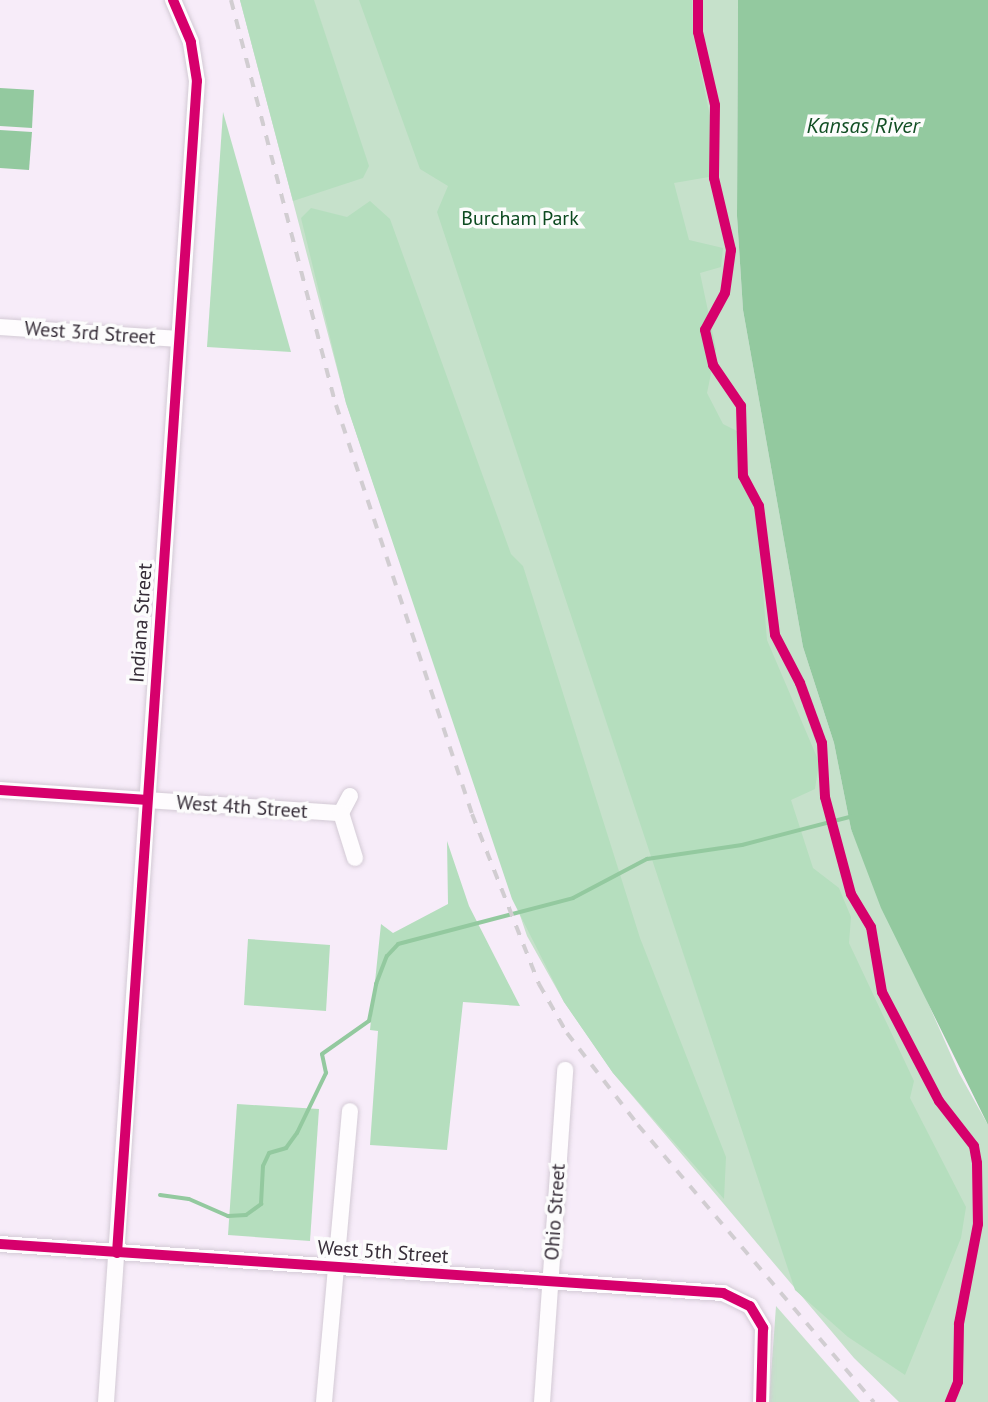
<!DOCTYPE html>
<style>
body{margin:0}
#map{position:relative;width:988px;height:1402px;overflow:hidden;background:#f7ecf9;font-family:"PT Sans",sans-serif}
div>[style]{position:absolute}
.green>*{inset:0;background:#c6e1cb}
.forest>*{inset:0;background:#b5debe}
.water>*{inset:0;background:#93c99f}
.stream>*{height:4px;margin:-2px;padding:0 2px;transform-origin:2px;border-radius:2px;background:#93c99f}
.roads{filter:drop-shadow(0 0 2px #d3cad5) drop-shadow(0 0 2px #d3cad5)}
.minor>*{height:16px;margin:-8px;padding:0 8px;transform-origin:8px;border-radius:8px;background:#fefcfe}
.rail>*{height:4px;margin-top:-2px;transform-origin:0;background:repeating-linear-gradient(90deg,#d1cdd1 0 10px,transparent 0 20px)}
.cycleway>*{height:10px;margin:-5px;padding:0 5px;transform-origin:5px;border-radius:5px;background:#d6006c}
span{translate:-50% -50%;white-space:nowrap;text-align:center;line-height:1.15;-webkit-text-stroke:7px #fcfcfc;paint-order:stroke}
.park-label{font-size:20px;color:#0b491f}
.street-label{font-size:20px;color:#362d38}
.water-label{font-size:22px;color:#124f24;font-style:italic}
</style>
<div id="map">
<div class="green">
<i style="clip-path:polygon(240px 0,738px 0,737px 216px,743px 310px,803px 647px,834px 743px,851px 829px,959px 1073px,988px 1125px,988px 1402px,899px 1402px,854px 1358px,613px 1073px,564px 1002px,527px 936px,346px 403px)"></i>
<i style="clip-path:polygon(776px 1306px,860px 1402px,769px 1402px)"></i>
</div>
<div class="forest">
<i style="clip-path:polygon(240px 0,314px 0,369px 166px,363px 178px,293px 201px)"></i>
<i style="clip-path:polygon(359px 0,692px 0,693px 35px,713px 130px,709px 177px,674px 183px,689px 240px,723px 248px,721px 267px,700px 273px,716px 349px,707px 393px,723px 424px,737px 431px,739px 476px,755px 497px,767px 640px,819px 762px,815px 789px,791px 800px,813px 868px,839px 888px,851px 917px,849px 943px,914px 1081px,910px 1098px,966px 1207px,961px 1238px,905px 1375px,848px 1337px,795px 1290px,437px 212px,448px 186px,420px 169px)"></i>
<i style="clip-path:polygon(223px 112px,291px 352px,207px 347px)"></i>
<i style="clip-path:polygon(370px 201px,390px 219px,511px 554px,523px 566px,640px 938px,726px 1157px,724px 1199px,613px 1073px,564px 1002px,512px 899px,346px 403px,301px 218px,311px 208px,347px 217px)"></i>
<i style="clip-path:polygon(447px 841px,469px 906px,520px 1006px,463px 1002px,447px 1150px,370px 1145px,378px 1031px,370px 1030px,381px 924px,393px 933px,448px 904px)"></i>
<i style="clip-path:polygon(248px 939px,330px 945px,326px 1011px,244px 1005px)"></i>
<i style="clip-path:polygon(237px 1104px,319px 1109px,310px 1241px,228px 1235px)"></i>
</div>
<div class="water">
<i style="clip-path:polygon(738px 0,988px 0,988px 1125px,881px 908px,851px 829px,834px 743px,803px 647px,743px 310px,737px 216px)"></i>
<i style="clip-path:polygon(0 88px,34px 90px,32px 128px,0 126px)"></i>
<i style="clip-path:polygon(0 130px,32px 132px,29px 170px,0 168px)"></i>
</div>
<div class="stream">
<i style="left:160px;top:1195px;width:29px;rotate:8deg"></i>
<i style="left:189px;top:1199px;width:43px;rotate:23.6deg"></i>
<i style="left:228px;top:1216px;width:18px;rotate:-3deg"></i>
<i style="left:246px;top:1215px;width:19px;rotate:-36deg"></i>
<i style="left:261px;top:1204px;width:38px;rotate:-87deg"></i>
<i style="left:263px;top:1166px;width:14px;rotate:-65deg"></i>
<i style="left:269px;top:1153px;width:18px;rotate:-16deg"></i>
<i style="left:286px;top:1148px;width:19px;rotate:-54deg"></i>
<i style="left:297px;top:1133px;width:67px;rotate:-64.2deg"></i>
<i style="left:326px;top:1073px;width:19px;rotate:-102deg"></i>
<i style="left:322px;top:1054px;width:57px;rotate:-35.1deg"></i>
<i style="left:369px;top:1021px;width:38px;rotate:-79deg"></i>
<i style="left:376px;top:984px;width:30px;rotate:-69deg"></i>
<i style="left:387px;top:956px;width:16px;rotate:-47deg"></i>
<i style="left:398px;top:944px;width:181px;rotate:-14.7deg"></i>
<i style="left:573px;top:898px;width:84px;rotate:-27.8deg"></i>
<i style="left:647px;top:859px;width:96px;rotate:-8.4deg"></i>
<i style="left:742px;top:845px;width:115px;rotate:-14.6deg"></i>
</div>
<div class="roads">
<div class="minor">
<i style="left:0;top:327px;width:179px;rotate:3.8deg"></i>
<i style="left:0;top:790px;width:342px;rotate:3.9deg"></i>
<i style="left:350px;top:796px;width:19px;rotate:118deg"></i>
<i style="left:341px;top:813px;width:47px;rotate:72.7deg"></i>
<i style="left:0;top:1244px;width:725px;rotate:3.88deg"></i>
<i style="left:723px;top:1293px;width:30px;rotate:26deg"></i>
<i style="left:750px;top:1306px;width:26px;rotate:59deg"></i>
<i style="left:763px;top:1328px;width:74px;rotate:91.5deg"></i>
<i style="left:106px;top:1402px;width:1324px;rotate:-86.06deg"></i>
<i style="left:197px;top:81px;width:39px;rotate:-99deg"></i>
<i style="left:191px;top:42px;width:46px;rotate:-113.2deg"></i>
<i style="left:324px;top:1402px;width:292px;rotate:-84.9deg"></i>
<i style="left:542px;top:1402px;width:333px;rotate:-86deg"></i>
</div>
</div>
<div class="rail">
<i style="left:231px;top:0;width:418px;rotate:75.5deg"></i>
<i style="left:336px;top:405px;width:431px;rotate:71.6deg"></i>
<i style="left:472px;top:814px;width:183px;rotate:68.5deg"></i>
<i style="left:539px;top:984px;width:56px;rotate:60.3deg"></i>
<i style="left:567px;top:1033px;width:116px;rotate:52.3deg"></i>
<i style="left:638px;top:1125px;width:364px;rotate:49.6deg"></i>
</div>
<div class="cycleway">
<i style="left:698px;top:0;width:32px;rotate:90deg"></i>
<i style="left:698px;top:32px;width:75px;rotate:76.9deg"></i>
<i style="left:715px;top:105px;width:73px;rotate:90.8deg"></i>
<i style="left:714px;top:178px;width:74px;rotate:76.7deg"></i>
<i style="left:731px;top:250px;width:43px;rotate:97.9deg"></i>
<i style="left:725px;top:293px;width:42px;rotate:118.4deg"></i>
<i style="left:705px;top:330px;width:36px;rotate:77deg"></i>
<i style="left:713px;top:365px;width:50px;rotate:55.7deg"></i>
<i style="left:741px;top:406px;width:70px;rotate:88.4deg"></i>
<i style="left:743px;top:476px;width:34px;rotate:62deg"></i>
<i style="left:759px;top:506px;width:130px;rotate:82.9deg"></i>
<i style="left:775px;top:635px;width:54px;rotate:62.5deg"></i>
<i style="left:800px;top:683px;width:64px;rotate:69.9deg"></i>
<i style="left:822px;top:743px;width:54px;rotate:86.8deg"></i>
<i style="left:825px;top:797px;width:100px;rotate:75deg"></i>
<i style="left:851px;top:894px;width:39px;rotate:59deg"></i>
<i style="left:871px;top:927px;width:66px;rotate:80.4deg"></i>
<i style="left:882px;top:992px;width:123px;rotate:62.4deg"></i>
<i style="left:939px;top:1101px;width:57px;rotate:52.1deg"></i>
<i style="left:974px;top:1146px;width:17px;rotate:80deg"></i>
<i style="left:977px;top:1163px;width:61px;rotate:89.1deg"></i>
<i style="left:978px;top:1224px;width:102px;rotate:100.8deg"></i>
<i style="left:959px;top:1324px;width:58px;rotate:91deg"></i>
<i style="left:958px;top:1382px;width:22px;rotate:112deg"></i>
<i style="left:0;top:790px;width:147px;rotate:3.9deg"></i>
<i style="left:0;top:1244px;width:725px;rotate:3.88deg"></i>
<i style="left:723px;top:1293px;width:30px;rotate:26deg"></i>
<i style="left:750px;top:1306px;width:26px;rotate:59deg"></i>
<i style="left:763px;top:1328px;width:74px;rotate:91.5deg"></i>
<i style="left:117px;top:1253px;width:1175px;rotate:-86.1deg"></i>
<i style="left:197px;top:81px;width:39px;rotate:-99deg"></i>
<i style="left:191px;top:42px;width:46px;rotate:-113.2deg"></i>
</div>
<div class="park-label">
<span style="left:520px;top:218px">Burcham Park</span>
</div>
<div class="street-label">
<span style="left:90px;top:333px;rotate:4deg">West 3rd Street</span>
<span style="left:141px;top:623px;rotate:-86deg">Indiana Street</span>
<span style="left:242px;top:807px;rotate:4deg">West 4th Street</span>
<span style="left:555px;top:1212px;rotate:-86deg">Ohio Street</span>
<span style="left:383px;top:1252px;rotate:4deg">West 5th Street</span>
</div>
<div class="water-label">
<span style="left:863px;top:126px">Kansas River</span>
</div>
</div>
